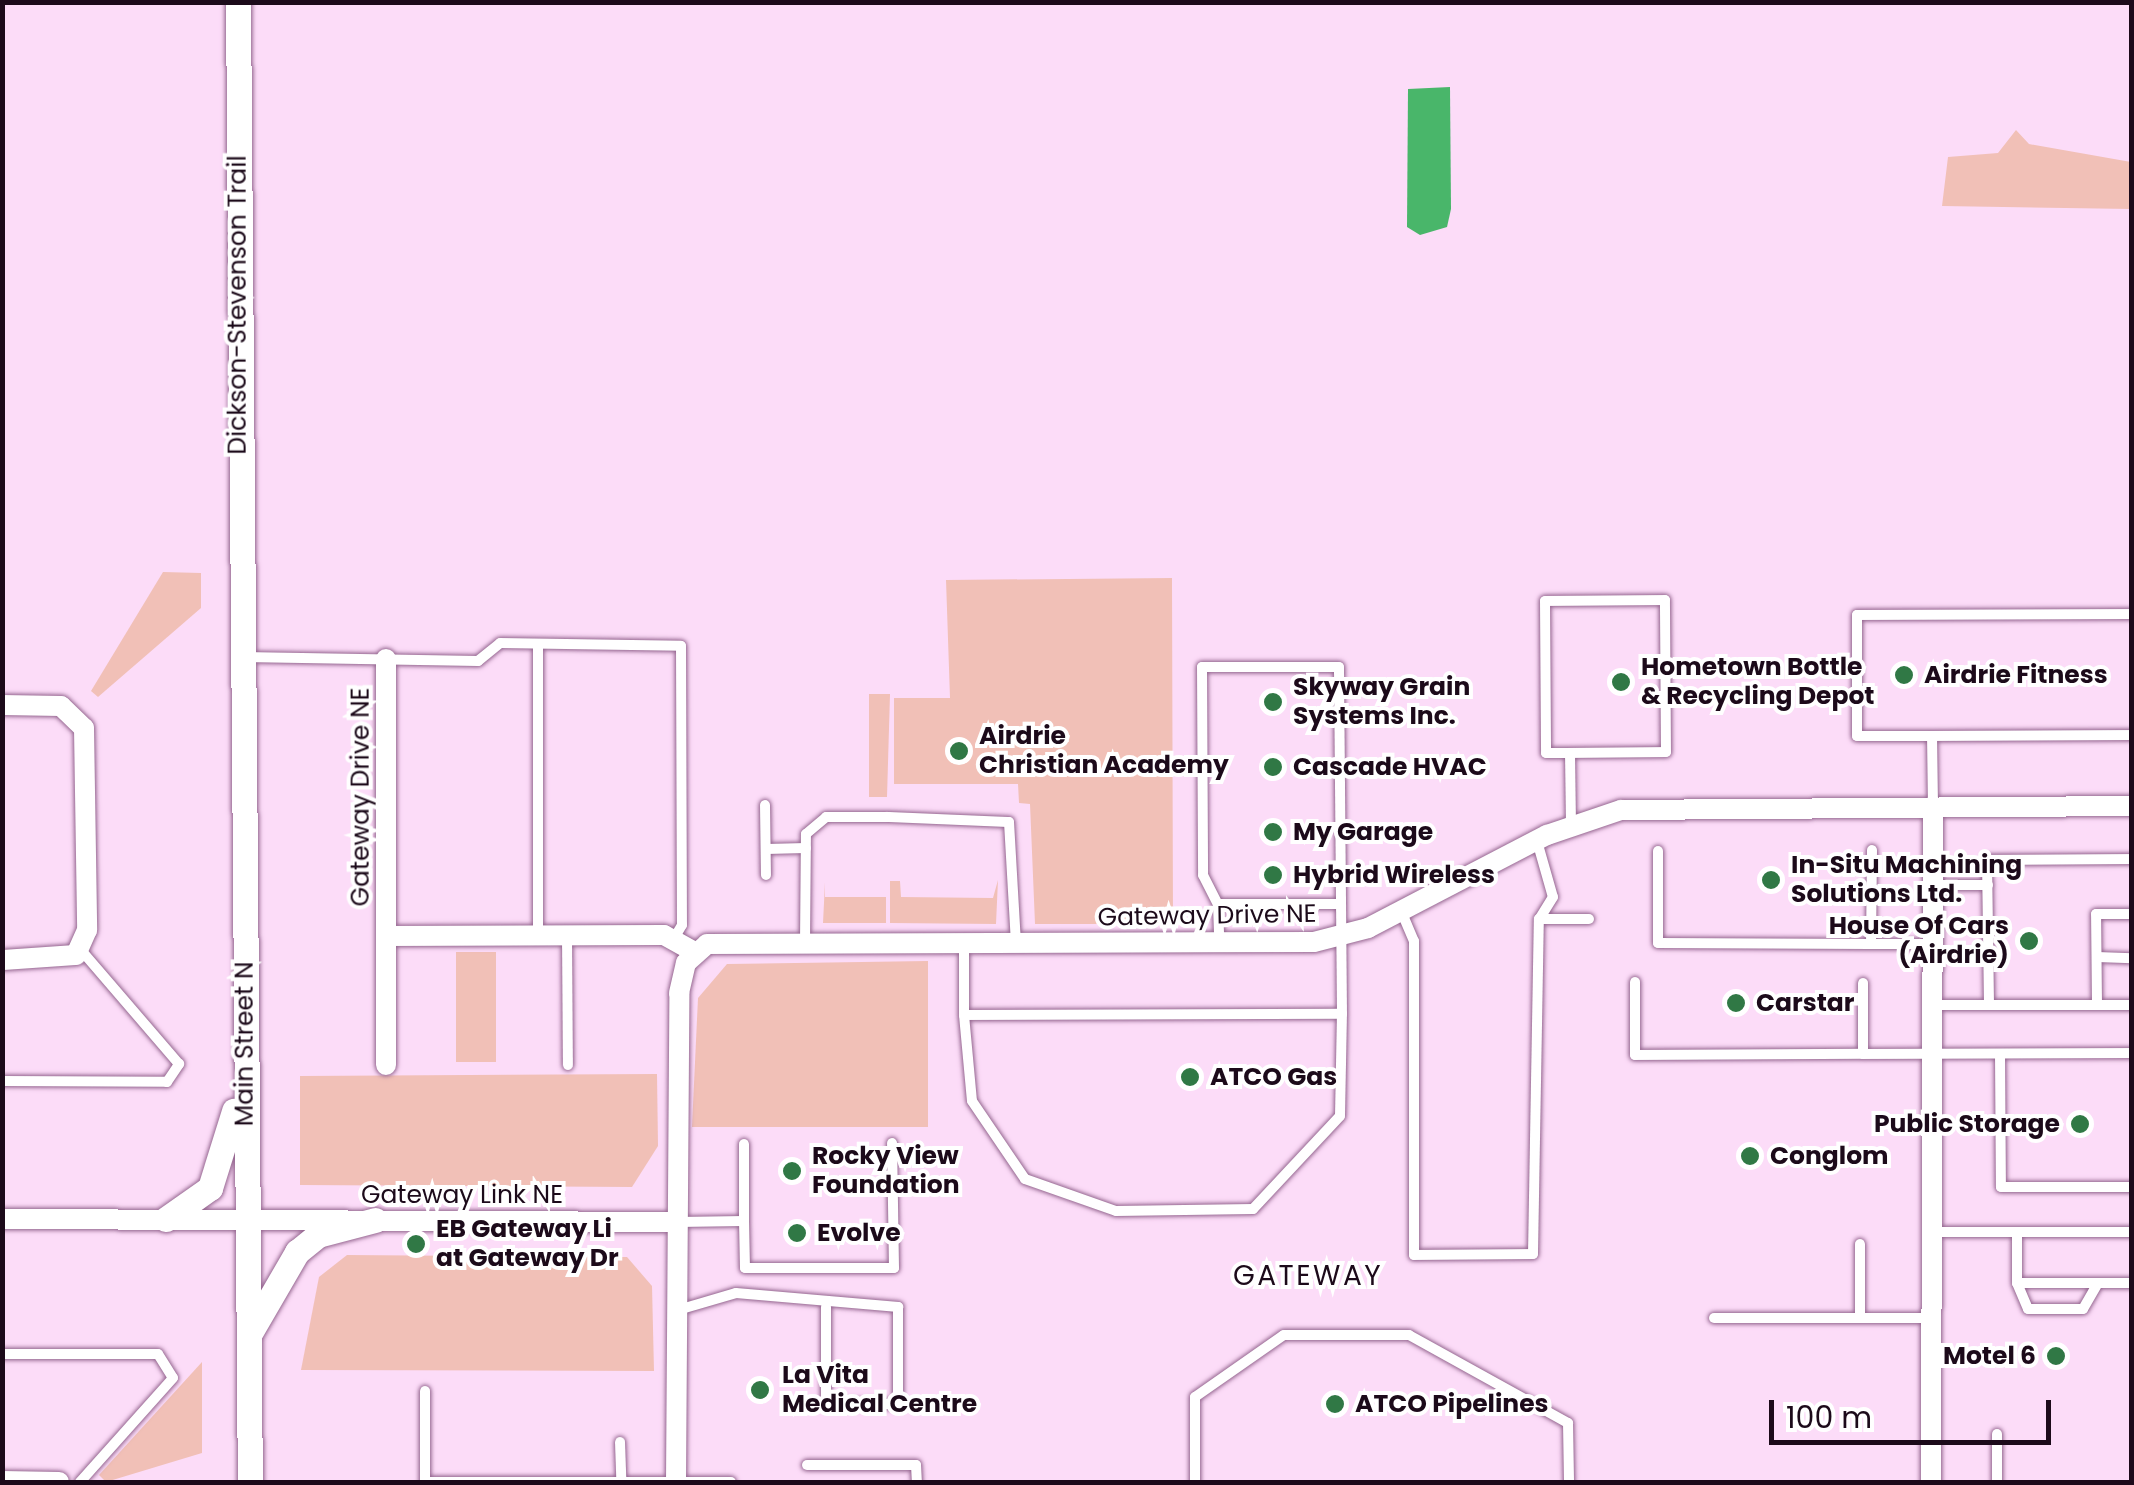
<!DOCTYPE html>
<style>
body{margin:0}
#map{position:relative;width:2134px;height:1485px;overflow:hidden;background:#fcdcf8;font-family:Poppins,sans-serif}
div>[style]{position:absolute}
.green>*{inset:0;background:#f1c0b7}
.water>*{inset:0;background:#49b66a}
.roads{filter:drop-shadow(0 0 2px #956690) drop-shadow(0 0 2px #956690)}
.service>*{height:10px;margin:-5px;padding:0 5px;transform-origin:5px;border-radius:5px;background:#fff}
.minor>*{height:20px;margin:-10px;padding:0 10px;transform-origin:10px;border-radius:10px;background:#fff}
.tertiary>*{height:25px;margin:-12.5px;padding:0 12.5px;transform-origin:12.5px;border-radius:12.5px;background:#fff}
.dots>*{width:28px;height:28px;translate:-50% -50%;box-sizing:border-box;border:5px solid #fff;border-radius:50%}
span{translate:-50% -50%;white-space:nowrap;text-align:center;line-height:1.15;-webkit-text-stroke:8px #fff;paint-order:stroke}
.street-label{font-size:25px;color:#1c0a1a}
.poi-label{font-size:25px;color:#1c0a1a;font-weight:700}
.left{translate:0 -50%;text-align:left}
.right{translate:-100% -50%;text-align:right}
.neighbourhood-label{font-size:28px;color:#1c0a1a;letter-spacing:2.5px}
.frame{position:absolute;inset:0;border:5px solid #1c0a1a;pointer-events:none}
.scale{position:absolute;left:1769px;top:1400px;width:282px;height:45px;box-sizing:border-box;border:5px solid #1c0a1a;border-top:0;padding-left:12px;font-size:30px;line-height:35px;white-space:nowrap;color:#1c0a1a;-webkit-text-stroke:8px #fff;paint-order:stroke}
</style>
<div id="map">
<div class="green">
<i style="clip-path:polygon(2016px 130px,2029px 144px,2131px 162px,2131px 209px,1942px 206px,1948px 157px,1998px 153px)"></i>
<i style="clip-path:polygon(163px 572px,201px 573px,201px 608px,98px 697px,91px 691px)"></i>
<i style="clip-path:polygon(1172px 578px,1173px 924px,1035px 924px,1030px 804px,1019px 803px,1018px 784px,894px 784px,894px 698px,950px 698px,946px 580px)"></i>
<i style="clip-path:polygon(869px 694px,890px 694px,887px 797px,869px 797px)"></i>
<i style="clip-path:polygon(998px 880px,996px 924px,890px 923px,890px 881px,900px 881px,901px 897px,993px 898px)"></i>
<i style="clip-path:polygon(825px 882px,825px 897px,886px 897px,886px 923px,823px 923px)"></i>
<i style="clip-path:polygon(456px 952px,496px 952px,496px 1062px,456px 1062px)"></i>
<i style="clip-path:polygon(928px 961px,928px 1127px,692px 1127px,698px 998px,727px 964px)"></i>
<i style="clip-path:polygon(657px 1074px,658px 1146px,632px 1187px,300px 1185px,300px 1076px)"></i>
<i style="clip-path:polygon(347px 1255px,627px 1257px,652px 1286px,654px 1371px,301px 1370px,319px 1277px)"></i>
<i style="clip-path:polygon(202px 1362px,202px 1453px,106px 1482px,99px 1475px)"></i>
</div>
<div class="water">
<i style="clip-path:polygon(1450px 87px,1451px 209px,1447px 227px,1420px 235px,1407px 227px,1408px 89px)"></i>
</div>
<div class="roads">
<div class="service">
<i style="left:538px;top:645px;width:290px;rotate:90deg"></i>
<i style="left:243px;top:657px;width:235px;rotate:1deg"></i>
<i style="left:478px;top:661px;width:28px;rotate:-39deg"></i>
<i style="left:500px;top:643px;width:181px;rotate:0.9deg"></i>
<i style="left:681px;top:646px;width:279px;rotate:89.8deg"></i>
<i style="left:682px;top:925px;width:17px;rotate:121deg"></i>
<i style="left:1932px;top:736px;width:75px;rotate:180deg"></i>
<i style="left:1857px;top:736px;width:121px;rotate:-90deg"></i>
<i style="left:1857px;top:615px;width:275px;rotate:-0.2deg"></i>
<i style="left:1570px;top:753px;width:96px;rotate:-0.6deg"></i>
<i style="left:1666px;top:752px;width:152px;rotate:-90.4deg"></i>
<i style="left:1665px;top:600px;width:120px;rotate:179.5deg"></i>
<i style="left:1545px;top:601px;width:152px;rotate:89.6deg"></i>
<i style="left:1546px;top:753px;width:24px"></i>
<i style="left:1570px;top:753px;width:72px;rotate:89.2deg"></i>
<i style="left:765px;top:805px;width:70px;rotate:89.2deg"></i>
<i style="left:1933px;top:806px;width:70px;rotate:-90.8deg"></i>
<i style="left:1932px;top:736px;width:200px;rotate:-0.3deg"></i>
<i style="left:1537px;top:841px;width:58px;rotate:74.1deg"></i>
<i style="left:1553px;top:897px;width:26px;rotate:122deg"></i>
<i style="left:766px;top:849px;width:40px;rotate:-1.4deg"></i>
<i style="left:1872px;top:850px;width:94px;rotate:90.6deg"></i>
<i style="left:1871px;top:944px;width:61px"></i>
<i style="left:1658px;top:851px;width:92px;rotate:90deg"></i>
<i style="left:1658px;top:943px;width:213px;rotate:0.3deg"></i>
<i style="left:1934px;top:885px;width:54px"></i>
<i style="left:1218px;top:904px;width:122px"></i>
<i style="left:1402px;top:913px;width:30px;rotate:67deg"></i>
<i style="left:1414px;top:941px;width:314px;rotate:90deg"></i>
<i style="left:1414px;top:1255px;width:119px;rotate:-0.5deg"></i>
<i style="left:1533px;top:1254px;width:335px;rotate:-89deg"></i>
<i style="left:1539px;top:919px;width:50px"></i>
<i style="left:567px;top:935px;width:130px;rotate:89.6deg"></i>
<i style="left:805px;top:944px;width:110px;rotate:-89.5deg"></i>
<i style="left:806px;top:834px;width:26px;rotate:-40deg"></i>
<i style="left:826px;top:817px;width:62px"></i>
<i style="left:888px;top:817px;width:121px;rotate:2.4deg"></i>
<i style="left:1009px;top:822px;width:121px;rotate:86.7deg"></i>
<i style="left:964px;top:944px;width:71px;rotate:90deg"></i>
<i style="left:964px;top:1015px;width:378px;rotate:-0.2deg"></i>
<i style="left:1342px;top:1014px;width:347px;rotate:-90.5deg"></i>
<i style="left:1339px;top:667px;width:137px;rotate:180deg"></i>
<i style="left:1202px;top:667px;width:208px;rotate:89.7deg"></i>
<i style="left:1203px;top:875px;width:33px;rotate:63deg"></i>
<i style="left:1218px;top:904px;width:38px;rotate:88deg"></i>
<i style="left:2097px;top:957px;width:35px;rotate:2deg"></i>
<i style="left:1635px;top:982px;width:73px;rotate:90deg"></i>
<i style="left:1635px;top:1055px;width:228px;rotate:-0.3deg"></i>
<i style="left:1863px;top:983px;width:71px;rotate:90deg"></i>
<i style="left:1863px;top:1054px;width:269px;rotate:-0.2deg"></i>
<i style="left:1989px;top:1004px;width:144px;rotate:-90.8deg"></i>
<i style="left:1987px;top:860px;width:145px;rotate:-0.4deg"></i>
<i style="left:2097px;top:1004px;width:90px;rotate:-90.6deg"></i>
<i style="left:2096px;top:914px;width:36px"></i>
<i style="left:1933px;top:1005px;width:199px"></i>
<i style="left:964px;top:1015px;width:86px;rotate:84.7deg"></i>
<i style="left:972px;top:1101px;width:94px;rotate:55.8deg"></i>
<i style="left:1025px;top:1179px;width:96px;rotate:19.4deg"></i>
<i style="left:1116px;top:1211px;width:137px;rotate:-0.8deg"></i>
<i style="left:1253px;top:1209px;width:127px;rotate:-46.9deg"></i>
<i style="left:1340px;top:1116px;width:102px;rotate:-88.9deg"></i>
<i style="left:2000px;top:1054px;width:133px;rotate:89.6deg"></i>
<i style="left:2001px;top:1187px;width:131px"></i>
<i style="left:2px;top:1081px;width:165px;rotate:0.3deg"></i>
<i style="left:167px;top:1082px;width:22px;rotate:-56deg"></i>
<i style="left:179px;top:1064px;width:152px;rotate:-130.7deg"></i>
<i style="left:744px;top:1221px;width:47px;rotate:88.8deg"></i>
<i style="left:745px;top:1268px;width:149px"></i>
<i style="left:894px;top:1268px;width:125px;rotate:-90.9deg"></i>
<i style="left:678px;top:1222px;width:66px;rotate:-0.9deg"></i>
<i style="left:744px;top:1221px;width:77px;rotate:-90deg"></i>
<i style="left:1932px;top:1232px;width:200px"></i>
<i style="left:2017px;top:1232px;width:51px;rotate:90deg"></i>
<i style="left:2017px;top:1283px;width:115px"></i>
<i style="left:2017px;top:1283px;width:28px;rotate:67deg"></i>
<i style="left:2028px;top:1309px;width:55px"></i>
<i style="left:2083px;top:1309px;width:30px;rotate:-60deg"></i>
<i style="left:678px;top:1310px;width:60px;rotate:-16.3deg"></i>
<i style="left:736px;top:1293px;width:163px;rotate:4.9deg"></i>
<i style="left:898px;top:1307px;width:97px;rotate:90deg"></i>
<i style="left:898px;top:1404px;width:72px;rotate:180deg"></i>
<i style="left:826px;top:1404px;width:97px;rotate:-90deg"></i>
<i style="left:1714px;top:1318px;width:217px"></i>
<i style="left:1860px;top:1318px;width:74px;rotate:-90deg"></i>
<i style="left:2px;top:1354px;width:156px"></i>
<i style="left:158px;top:1354px;width:28px;rotate:58deg"></i>
<i style="left:173px;top:1378px;width:140px;rotate:131.8deg"></i>
<i style="left:425px;top:1391px;width:91px;rotate:90deg"></i>
<i style="left:1997px;top:1434px;width:48px;rotate:90deg"></i>
<i style="left:620px;top:1442px;width:38px;rotate:88deg"></i>
<i style="left:807px;top:1465px;width:109px"></i>
<i style="left:916px;top:1465px;width:17px;rotate:87deg"></i>
<i style="left:425px;top:1482px;width:306px"></i>
<i style="left:1195px;top:1482px;width:85px;rotate:-90deg"></i>
<i style="left:1195px;top:1397px;width:108px;rotate:-34.9deg"></i>
<i style="left:1284px;top:1335px;width:125px"></i>
<i style="left:1409px;top:1335px;width:182px;rotate:29deg"></i>
<i style="left:1568px;top:1423px;width:59px;rotate:89deg"></i>
</div>
<div class="minor">
<i style="left:386px;top:659px;width:406px;rotate:90deg"></i>
<i style="left:2px;top:705px;width:59px;rotate:1deg"></i>
<i style="left:61px;top:706px;width:32px;rotate:44deg"></i>
<i style="left:84px;top:728px;width:202px;rotate:89.1deg"></i>
<i style="left:87px;top:930px;width:27px;rotate:114deg"></i>
<i style="left:76px;top:955px;width:74px;rotate:176.1deg"></i>
<i style="left:386px;top:936px;width:278px;rotate:-0.2deg"></i>
<i style="left:664px;top:935px;width:35px;rotate:29deg"></i>
<i style="left:2px;top:1219px;width:676px;rotate:0.25deg"></i>
<i style="left:2px;top:1481px;width:57px;rotate:1deg"></i>
<i style="left:676px;top:1482px;width:489px;rotate:-89.6deg"></i>
<i style="left:679px;top:993px;width:31px;rotate:-77deg"></i>
<i style="left:686px;top:963px;width:28px;rotate:-42deg"></i>
<i style="left:707px;top:944px;width:607px;rotate:-0.19deg"></i>
<i style="left:1314px;top:942px;width:56px;rotate:-14.5deg"></i>
<i style="left:1368px;top:928px;width:202px;rotate:-27.5deg"></i>
<i style="left:1547px;top:835px;width:78px;rotate:-18.7deg"></i>
<i style="left:1621px;top:810px;width:511px;rotate:-0.45deg"></i>
<i style="left:1931px;top:1482px;width:676px;rotate:-89.83deg"></i>
</div>
<div class="tertiary">
<i style="left:238px;top:2px;width:1480px;rotate:89.54deg"></i>
<i style="left:166px;top:1219px;width:54px;rotate:-35.2deg"></i>
<i style="left:210px;top:1188px;width:81px;rotate:-72.7deg"></i>
<i style="left:250px;top:1333px;width:94px;rotate:-59.9deg"></i>
<i style="left:297px;top:1252px;width:27px;rotate:-39deg"></i>
<i style="left:318px;top:1235px;width:59px;rotate:-14.7deg"></i>
</div>
</div>
<div class="dots">
<i style="left:1904px;top:675px;background:#307845"></i>
<i style="left:1621px;top:682px;background:#307845"></i>
<i style="left:1273px;top:702px;background:#307845"></i>
<i style="left:959px;top:751px;background:#307845"></i>
<i style="left:1273px;top:767px;background:#307845"></i>
<i style="left:1273px;top:832px;background:#307845"></i>
<i style="left:1273px;top:875px;background:#307845"></i>
<i style="left:1771px;top:880px;background:#307845"></i>
<i style="left:2029px;top:941px;background:#307845"></i>
<i style="left:1736px;top:1003px;background:#307845"></i>
<i style="left:1190px;top:1077px;background:#307845"></i>
<i style="left:2080px;top:1124px;background:#307845"></i>
<i style="left:1750px;top:1156px;background:#307845"></i>
<i style="left:792px;top:1171px;background:#307845"></i>
<i style="left:797px;top:1233px;background:#307845"></i>
<i style="left:416px;top:1244px;background:#307845"></i>
<i style="left:2056px;top:1356px;background:#307845"></i>
<i style="left:760px;top:1390px;background:#307845"></i>
<i style="left:1335px;top:1404px;background:#307845"></i>
</div>
<div class="street-label">
<span style="left:238px;top:305px;rotate:-90deg">Dickson-Stevenson Trail</span>
<span style="left:361px;top:797px;rotate:-90deg">Gateway Drive NE</span>
<span style="left:1207px;top:916px;rotate:-1deg">Gateway Drive NE</span>
<span style="left:245px;top:1044px;rotate:-90deg">Main Street N</span>
<span style="left:462px;top:1195px">Gateway Link NE</span>
</div>
<div class="poi-label">
<span class="left" style="left:1641px;top:682px">Hometown Bottle<br>&amp; Recycling Depot</span>
<span class="left" style="left:1924px;top:675px">Airdrie Fitness</span>
<span class="left" style="left:1293px;top:702px">Skyway Grain<br>Systems Inc.</span>
<span class="left" style="left:979px;top:751px">Airdrie<br>Christian Academy</span>
<span class="left" style="left:1293px;top:767px">Cascade HVAC</span>
<span class="left" style="left:1293px;top:832px">My Garage</span>
<span class="left" style="left:1791px;top:880px">In-Situ Machining<br>Solutions Ltd.</span>
<span class="left" style="left:1293px;top:875px">Hybrid Wireless</span>
<span class="right" style="left:2009px;top:941px">House Of Cars<br>(Airdrie)</span>
<span class="left" style="left:1756px;top:1003px">Carstar</span>
<span class="left" style="left:1210px;top:1077px">ATCO Gas</span>
<span class="right" style="left:2060px;top:1124px">Public Storage</span>
<span class="left" style="left:1770px;top:1156px">Conglom</span>
<span class="left" style="left:812px;top:1171px">Rocky View<br>Foundation</span>
<span class="left" style="left:436px;top:1244px">EB Gateway Li<br>at Gateway Dr</span>
<span class="left" style="left:817px;top:1233px">Evolve</span>
<span class="right" style="left:2036px;top:1356px">Motel 6</span>
<span class="left" style="left:782px;top:1390px">La Vita<br>Medical Centre</span>
<span class="left" style="left:1355px;top:1404px">ATCO Pipelines</span>
</div>
<div class="neighbourhood-label">
<span style="left:1308px;top:1276px">GATEWAY</span>
</div>
<div class="frame"></div>
<div class="scale">100 m</div>
</div>
